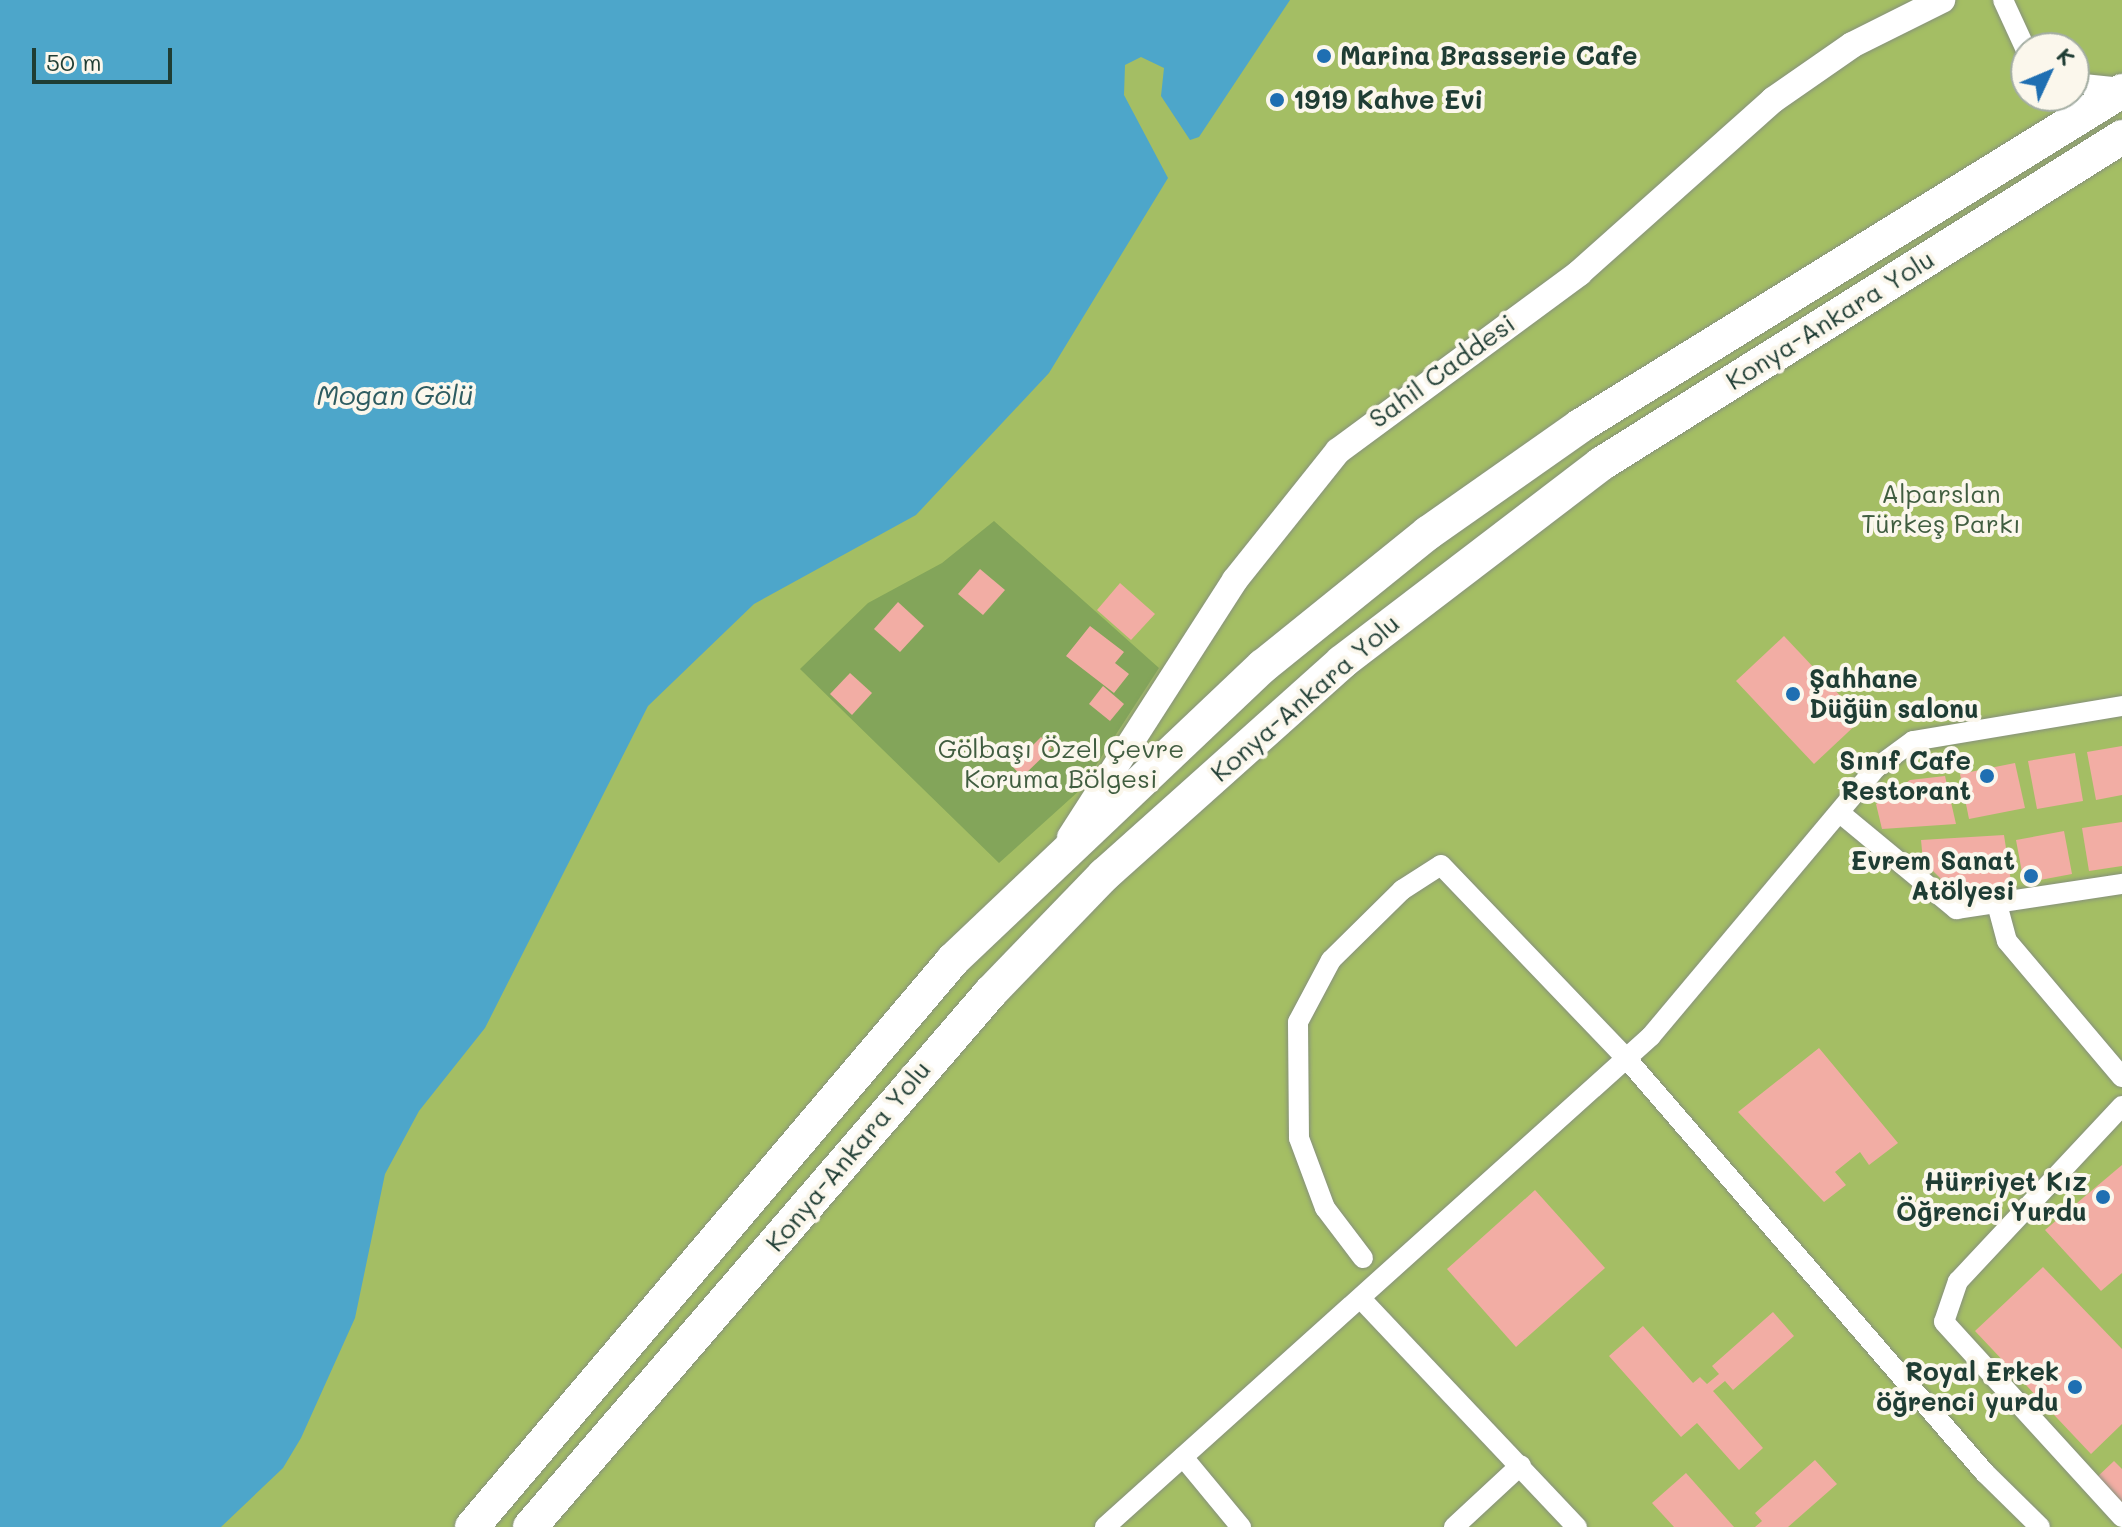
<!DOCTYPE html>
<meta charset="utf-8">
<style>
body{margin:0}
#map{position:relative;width:2122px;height:1527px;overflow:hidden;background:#eee4c5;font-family:Mali,sans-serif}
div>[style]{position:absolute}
.green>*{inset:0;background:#a4be64}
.forest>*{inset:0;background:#83a55a}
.water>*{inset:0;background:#4da6ca}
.building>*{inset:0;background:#f2ada4}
.roads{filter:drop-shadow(0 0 2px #86907c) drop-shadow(0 0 2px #86907c)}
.minor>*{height:20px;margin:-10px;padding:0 10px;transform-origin:10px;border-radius:10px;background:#fff}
.tertiary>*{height:26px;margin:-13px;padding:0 13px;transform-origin:13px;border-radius:13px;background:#fff}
.trunk>*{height:34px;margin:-17px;padding:0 17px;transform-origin:17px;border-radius:17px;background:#fff}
.dots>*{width:22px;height:22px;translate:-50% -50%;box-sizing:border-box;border:4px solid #fbf7ec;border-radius:50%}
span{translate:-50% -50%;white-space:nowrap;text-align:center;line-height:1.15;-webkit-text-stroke:8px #fbf7ec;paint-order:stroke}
.poi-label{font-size:26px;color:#1f3d34;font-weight:700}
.left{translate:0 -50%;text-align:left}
.right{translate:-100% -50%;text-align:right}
.street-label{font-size:26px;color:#1f3d34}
.park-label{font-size:26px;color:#405d40}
.water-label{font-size:28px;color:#2d5c61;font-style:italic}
.north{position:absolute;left:2010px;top:32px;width:80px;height:80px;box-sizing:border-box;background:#fbf7ec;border:2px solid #a3ada2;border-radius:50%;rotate:46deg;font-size:22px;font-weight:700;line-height:32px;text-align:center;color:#1f3d34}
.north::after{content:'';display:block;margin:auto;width:28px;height:36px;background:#1f6fb2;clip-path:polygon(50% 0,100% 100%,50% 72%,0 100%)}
.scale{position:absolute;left:32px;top:48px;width:140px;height:36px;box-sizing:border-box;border:4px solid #1f3d34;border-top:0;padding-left:10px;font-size:24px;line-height:28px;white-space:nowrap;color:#1f3d34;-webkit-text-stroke:6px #fbf7ec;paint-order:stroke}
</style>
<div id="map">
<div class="green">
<i style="clip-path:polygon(evenodd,0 0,2122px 0,2122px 1527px,0 1527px,0 0,2026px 48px,2074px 48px,2074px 96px,2026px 96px,2026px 48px)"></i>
</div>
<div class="forest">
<i style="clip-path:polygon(994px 521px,1159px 668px,1080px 790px,999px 863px,800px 669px,868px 603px,942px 563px)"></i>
</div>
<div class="water">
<i style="clip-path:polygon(0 0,1290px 0,1199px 137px,1190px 140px,1161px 96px,1164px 68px,1141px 57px,1125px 65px,1124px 95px,1168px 178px,1049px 373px,916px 515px,754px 604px,648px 706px,485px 1028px,419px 1111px,385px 1174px,355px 1318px,301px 1438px,283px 1468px,221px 1527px,0 1527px)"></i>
</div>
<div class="building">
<i style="clip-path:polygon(980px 569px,1005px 590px,983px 615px,958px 594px)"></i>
<i style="clip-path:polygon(1120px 583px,1155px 614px,1131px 640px,1097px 610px)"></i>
<i style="clip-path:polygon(898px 602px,924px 626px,900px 652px,874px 629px)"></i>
<i style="clip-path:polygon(1090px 626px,1124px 652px,1115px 663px,1129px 674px,1114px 693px,1066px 656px)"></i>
<i style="clip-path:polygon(1784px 636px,1862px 719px,1814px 764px,1736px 681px)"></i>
<i style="clip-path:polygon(850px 673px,872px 693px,852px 715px,830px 694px)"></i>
<i style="clip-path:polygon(1103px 686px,1124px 704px,1110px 721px,1089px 704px)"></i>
<i style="clip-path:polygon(1041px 737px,1052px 748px,1022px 777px,1012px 766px)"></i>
<i style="clip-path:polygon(2122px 746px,2122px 795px,2096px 800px,2087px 752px)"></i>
<i style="clip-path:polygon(2075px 753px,2083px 801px,2037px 809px,2028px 761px)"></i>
<i style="clip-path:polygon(2015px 763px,2025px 808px,1969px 819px,1960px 774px)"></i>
<i style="clip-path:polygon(1945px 776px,1956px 824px,1882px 829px,1876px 804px,1910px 780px)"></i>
<i style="clip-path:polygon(2122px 822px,2122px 866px,2089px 871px,2082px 828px)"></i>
<i style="clip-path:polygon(2064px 831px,2072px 874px,2024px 883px,2016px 840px)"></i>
<i style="clip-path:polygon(2004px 835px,2012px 888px,1960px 898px,1923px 861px,1921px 840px)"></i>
<i style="clip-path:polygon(1819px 1048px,1898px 1143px,1869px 1165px,1860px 1152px,1835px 1172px,1846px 1185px,1824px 1202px,1738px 1112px)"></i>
<i style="clip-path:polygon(2122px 1165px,2122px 1273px,2101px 1291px,2045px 1230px)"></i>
<i style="clip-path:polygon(1535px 1190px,1605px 1268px,1516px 1347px,1447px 1269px)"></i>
<i style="clip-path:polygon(2043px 1267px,2122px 1349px,2122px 1424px,2091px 1454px,1975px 1331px)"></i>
<i style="clip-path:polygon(1773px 1312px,1794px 1336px,1733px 1390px,1725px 1381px,1713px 1391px,1763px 1448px,1739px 1470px,1697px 1423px,1681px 1437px,1609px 1356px,1643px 1326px,1693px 1383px,1700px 1377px,1707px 1384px,1719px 1374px,1712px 1366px)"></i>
<i style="clip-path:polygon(1815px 1460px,1837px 1484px,1788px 1527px,1755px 1527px,1762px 1521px,1755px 1513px)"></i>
<i style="clip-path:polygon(2114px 1461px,2122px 1469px,2122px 1506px,2096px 1478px)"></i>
<i style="clip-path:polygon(1686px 1473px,1734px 1527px,1674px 1527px,1652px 1503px)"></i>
</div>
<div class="roads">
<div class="minor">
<i style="left:2003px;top:0;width:55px;rotate:65.3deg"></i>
<i style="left:2074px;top:83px;width:48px;rotate:5.9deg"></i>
<i style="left:1840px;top:813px;width:151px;rotate:39.6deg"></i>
<i style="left:1956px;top:909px;width:168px;rotate:-8.6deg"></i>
<i style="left:1997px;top:904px;width:38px;rotate:75deg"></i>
<i style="left:2007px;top:941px;width:178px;rotate:49.8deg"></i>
<i style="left:2122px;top:1106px;width:240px;rotate:133.1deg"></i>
<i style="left:1958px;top:1281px;width:43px;rotate:108.9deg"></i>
<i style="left:1944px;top:1322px;width:264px;rotate:47.6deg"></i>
<i style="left:1363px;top:1258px;width:63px;rotate:-127.2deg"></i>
<i style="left:1325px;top:1208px;width:75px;rotate:-110.4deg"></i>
<i style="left:1299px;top:1138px;width:116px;rotate:-90.5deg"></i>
<i style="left:1298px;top:1022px;width:70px;rotate:-62deg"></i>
<i style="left:1331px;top:960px;width:100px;rotate:-44.6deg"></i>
<i style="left:1402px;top:890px;width:46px;rotate:-32.7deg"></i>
<i style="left:1441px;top:865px;width:267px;rotate:46.2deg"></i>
<i style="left:1626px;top:1058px;width:549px;rotate:49.14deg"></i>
<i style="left:1985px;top:1473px;width:77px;rotate:44.5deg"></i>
<i style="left:1362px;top:1300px;width:313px;rotate:46.6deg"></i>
<i style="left:1183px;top:1457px;width:91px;rotate:50.4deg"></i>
<i style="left:1105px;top:1527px;width:734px;rotate:-41.96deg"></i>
<i style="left:1651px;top:1036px;width:350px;rotate:-50deg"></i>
<i style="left:1876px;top:768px;width:46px;rotate:-36.1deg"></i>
<i style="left:1913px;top:741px;width:212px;rotate:-9.5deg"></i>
<i style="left:1454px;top:1527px;width:91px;rotate:-42.8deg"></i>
</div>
<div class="tertiary">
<i style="left:1070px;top:837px;width:305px;rotate:-57.3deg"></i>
<i style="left:1235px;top:580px;width:165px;rotate:-51.4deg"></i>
<i style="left:1338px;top:451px;width:300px;rotate:-36.4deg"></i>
<i style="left:1579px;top:273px;width:260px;rotate:-41.7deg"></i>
<i style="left:1773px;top:100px;width:96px;rotate:-34.8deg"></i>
<i style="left:1852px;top:45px;width:101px;rotate:-26.6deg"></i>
</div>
<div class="trunk">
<i style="left:472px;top:1527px;width:744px;rotate:-49.69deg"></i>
<i style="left:953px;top:960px;width:427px;rotate:-43.5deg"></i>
<i style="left:1263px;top:666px;width:212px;rotate:-38.9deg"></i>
<i style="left:1428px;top:533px;width:186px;rotate:-35.1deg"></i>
<i style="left:1580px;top:426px;width:637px;rotate:-31.72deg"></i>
<i style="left:530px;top:1527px;width:706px;rotate:-49.25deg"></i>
<i style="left:991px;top:992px;width:163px;rotate:-46deg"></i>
<i style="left:1104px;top:875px;width:319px;rotate:-41.8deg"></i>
<i style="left:1342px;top:662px;width:326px;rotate:-37.4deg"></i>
<i style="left:1601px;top:464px;width:615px;rotate:-32.11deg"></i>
</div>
</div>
<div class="dots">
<i style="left:1324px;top:56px;background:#1f6fb2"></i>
<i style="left:1277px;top:100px;background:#1f6fb2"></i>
<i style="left:1793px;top:694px;background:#1f6fb2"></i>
<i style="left:1987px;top:776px;background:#1f6fb2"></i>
<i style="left:2031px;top:876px;background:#1f6fb2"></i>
<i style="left:2103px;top:1197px;background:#1f6fb2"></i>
<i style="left:2075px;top:1387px;background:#1f6fb2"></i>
</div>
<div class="poi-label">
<span class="left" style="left:1340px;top:56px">Marina Brasserie Cafe</span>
<span class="left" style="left:1293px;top:100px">1919 Kahve Evi</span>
<span class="left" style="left:1809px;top:694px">Şahhane<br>Düğün salonu</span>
<span class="right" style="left:1971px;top:776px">Sınıf Cafe<br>Restorant</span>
<span class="right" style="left:2015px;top:876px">Evrem Sanat<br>Atölyesi</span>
<span class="right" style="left:2087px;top:1197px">Hürriyet Kız<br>Öğrenci Yurdu</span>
<span class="right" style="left:2059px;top:1387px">Royal Erkek<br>öğrenci yurdu</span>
</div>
<div class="street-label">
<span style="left:1830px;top:320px;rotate:-32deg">Konya-Ankara Yolu</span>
<span style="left:1442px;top:371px;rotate:-36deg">Sahil Caddesi</span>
<span style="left:1305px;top:698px;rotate:-41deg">Konya-Ankara Yolu</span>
<span style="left:848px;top:1156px;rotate:-50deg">Konya-Ankara Yolu</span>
</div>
<div class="park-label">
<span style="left:1941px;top:509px">Alparslan<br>Türkeş Parkı</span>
<span style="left:1061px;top:764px">Gölbaşı Özel Çevre<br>Koruma Bölgesi</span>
</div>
<div class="water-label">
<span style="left:395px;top:394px">Mogan Gölü</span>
</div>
<div class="north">K</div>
<div class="scale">50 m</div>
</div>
